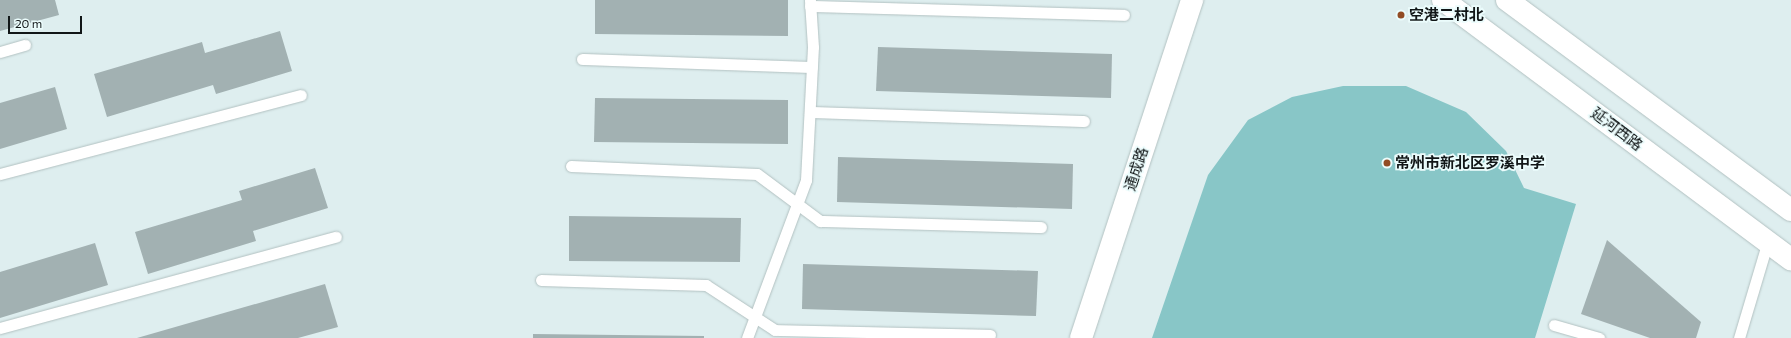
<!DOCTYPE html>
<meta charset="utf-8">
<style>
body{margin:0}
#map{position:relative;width:1791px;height:338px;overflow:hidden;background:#deeeef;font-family:Commissioner,"Noto Sans SC",sans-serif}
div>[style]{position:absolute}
.green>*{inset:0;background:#88c6c7}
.building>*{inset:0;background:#a2b1b2}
.roads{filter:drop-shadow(0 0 1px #b2c1c1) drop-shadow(0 0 1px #b2c1c1)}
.lane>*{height:11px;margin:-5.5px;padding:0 5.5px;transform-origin:5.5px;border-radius:5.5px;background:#fff}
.street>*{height:22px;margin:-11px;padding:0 11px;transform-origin:11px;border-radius:11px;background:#fff}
.secondary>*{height:22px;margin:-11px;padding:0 11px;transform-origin:11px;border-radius:11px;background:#fff}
.dots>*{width:11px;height:11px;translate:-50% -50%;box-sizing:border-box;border:2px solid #ebfcfc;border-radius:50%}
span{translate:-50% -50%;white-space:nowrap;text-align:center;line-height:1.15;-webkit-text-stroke:3.5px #ebfcfc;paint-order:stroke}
.poi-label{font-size:15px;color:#111617;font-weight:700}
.left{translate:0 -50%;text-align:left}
.street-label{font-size:15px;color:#111617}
.scale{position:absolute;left:8px;top:16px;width:74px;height:18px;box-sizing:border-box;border:2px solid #111617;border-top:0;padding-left:5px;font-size:12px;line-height:14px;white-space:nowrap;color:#111617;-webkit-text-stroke:3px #ebfcfc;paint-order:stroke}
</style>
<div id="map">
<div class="green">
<i style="clip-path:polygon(1343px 86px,1406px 86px,1466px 112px,1506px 151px,1524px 188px,1576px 204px,1535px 338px,1152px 338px,1208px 175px,1248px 120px,1292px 97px)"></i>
</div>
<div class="building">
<i style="clip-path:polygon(0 0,55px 0,59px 15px,0 31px)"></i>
<i style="clip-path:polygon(595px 0,788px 0,788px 36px,595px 34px)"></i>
<i style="clip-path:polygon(280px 31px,292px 71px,216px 94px,213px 85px,107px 117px,94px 74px,202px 42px,205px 53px)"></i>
<i style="clip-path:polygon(878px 47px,1112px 54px,1111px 98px,876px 91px)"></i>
<i style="clip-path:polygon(55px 87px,67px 129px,0 149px,0 103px)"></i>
<i style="clip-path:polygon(595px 98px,788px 100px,788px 144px,594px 142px)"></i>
<i style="clip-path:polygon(838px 157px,1073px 164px,1072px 209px,837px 202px)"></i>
<i style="clip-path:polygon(315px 168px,328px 208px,253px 231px,256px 241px,148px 274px,135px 232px,242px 200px,239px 191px)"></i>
<i style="clip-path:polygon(569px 216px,741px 218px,740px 262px,569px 261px)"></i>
<i style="clip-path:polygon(1607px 240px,1701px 322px,1696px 338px,1650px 338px,1581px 314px)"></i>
<i style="clip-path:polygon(95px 243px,108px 285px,0 318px,0 272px)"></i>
<i style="clip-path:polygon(803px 264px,1038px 271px,1036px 316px,802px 309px)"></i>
<i style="clip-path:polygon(325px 284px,338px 327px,298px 338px,137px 338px)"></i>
<i style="clip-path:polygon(533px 334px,704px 336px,704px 338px,533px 338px)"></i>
</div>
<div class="roads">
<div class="lane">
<i style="left:810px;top:6px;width:314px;rotate:1.6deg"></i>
<i style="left:0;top:52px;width:26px;rotate:-16deg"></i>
<i style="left:582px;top:59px;width:230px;rotate:2deg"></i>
<i style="left:810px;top:112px;width:274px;rotate:1.9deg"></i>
<i style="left:571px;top:166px;width:186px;rotate:2.5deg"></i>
<i style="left:757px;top:174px;width:79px;rotate:36.7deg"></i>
<i style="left:820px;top:221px;width:221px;rotate:1.6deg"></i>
<i style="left:0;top:174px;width:311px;rotate:-14.7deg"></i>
<i style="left:541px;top:280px;width:165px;rotate:1.7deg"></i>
<i style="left:706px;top:285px;width:82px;rotate:33.1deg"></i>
<i style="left:775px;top:330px;width:215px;rotate:1.3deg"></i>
<i style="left:1554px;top:325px;width:47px;rotate:16.1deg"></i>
<i style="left:0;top:328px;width:348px;rotate:-15.2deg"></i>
<i style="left:747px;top:338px;width:169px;rotate:-69.5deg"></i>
<i style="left:806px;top:180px;width:133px;rotate:-87deg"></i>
<i style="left:813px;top:47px;width:47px;rotate:-93.7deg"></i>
<i style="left:1739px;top:338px;width:101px;rotate:-73.4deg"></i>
</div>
<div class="street">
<i style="left:1081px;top:338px;width:356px;rotate:-71.8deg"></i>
</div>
<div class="secondary">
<i style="left:1443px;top:0;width:434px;rotate:36.7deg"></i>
<i style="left:1507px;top:0;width:353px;rotate:36.5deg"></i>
</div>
</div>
<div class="dots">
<i style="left:1401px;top:15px;background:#924c25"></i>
<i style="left:1387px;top:163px;background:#924c25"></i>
</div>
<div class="poi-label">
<span class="left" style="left:1409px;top:15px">空港二村北</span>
<span class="left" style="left:1395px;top:163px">常州市新北区罗溪中学</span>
</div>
<div class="street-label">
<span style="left:1617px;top:129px;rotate:37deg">延河西路</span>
<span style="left:1136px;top:169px;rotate:-72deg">通成路</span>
</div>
<div class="scale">20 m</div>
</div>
